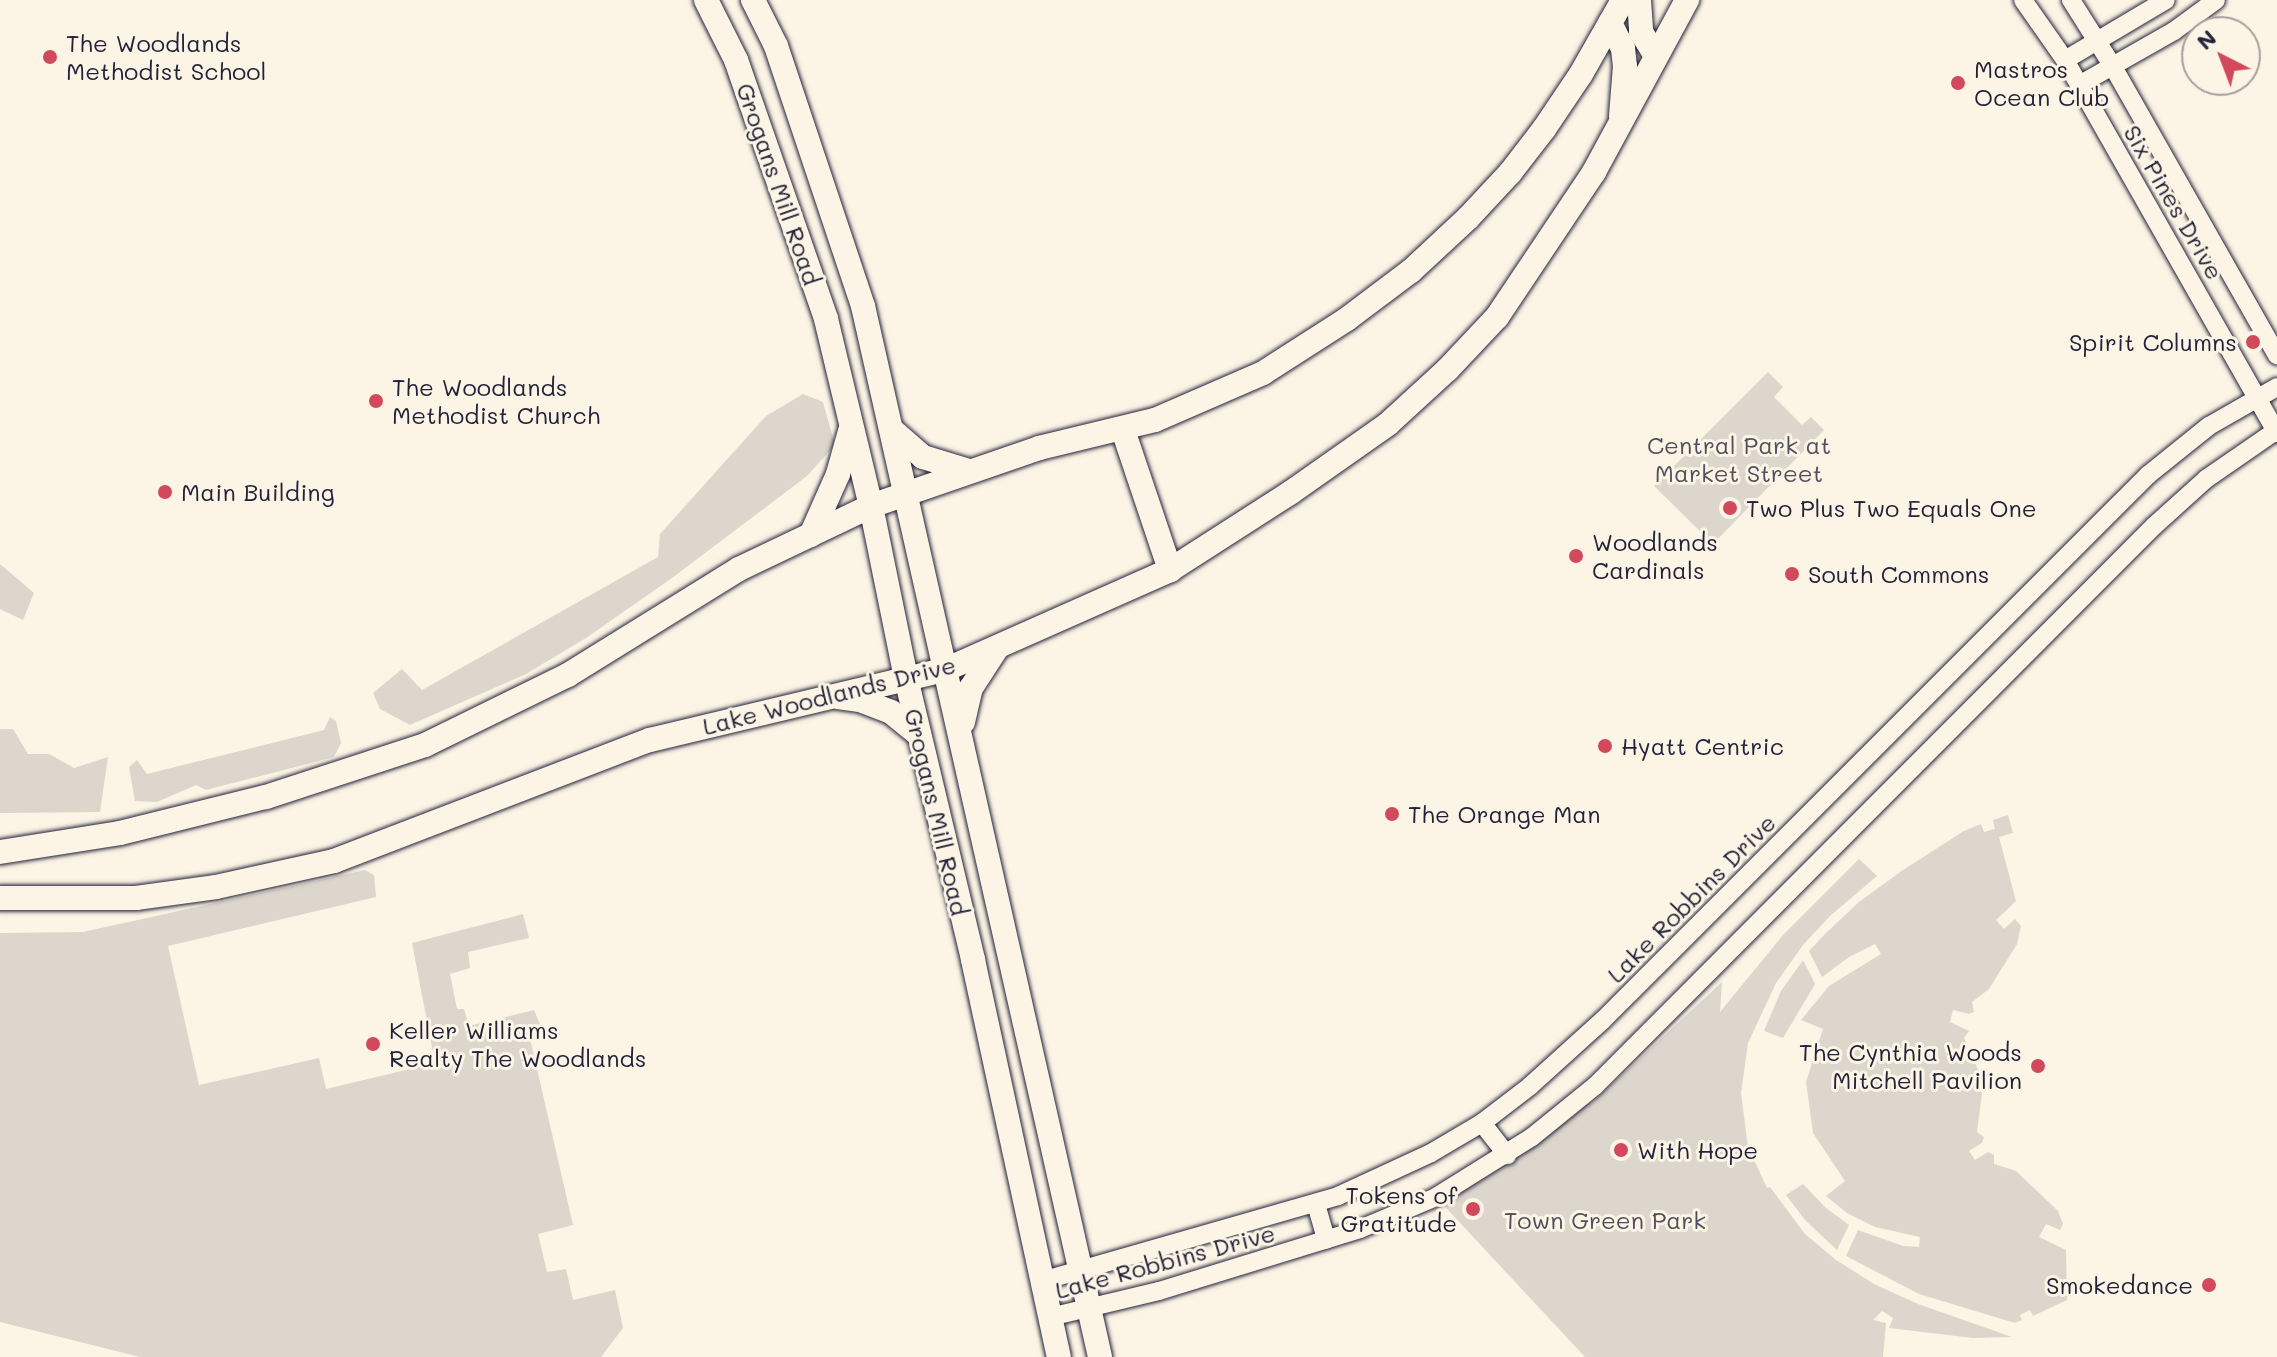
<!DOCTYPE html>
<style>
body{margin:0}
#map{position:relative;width:2277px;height:1357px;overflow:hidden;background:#fcf5e5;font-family:Mali,sans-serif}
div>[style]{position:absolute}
.green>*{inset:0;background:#dcd6cc}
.roads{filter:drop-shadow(0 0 2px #22223b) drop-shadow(0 0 2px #22223b)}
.minor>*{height:18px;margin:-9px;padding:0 9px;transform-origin:9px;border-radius:9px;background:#fcf5e5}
.major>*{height:24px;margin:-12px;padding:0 12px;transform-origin:12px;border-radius:12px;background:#fcf5e5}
.dots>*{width:22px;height:22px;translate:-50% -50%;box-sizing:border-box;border:4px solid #fcf5e5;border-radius:50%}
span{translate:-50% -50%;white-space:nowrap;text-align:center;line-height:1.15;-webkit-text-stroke:6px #fcf5e5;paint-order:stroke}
.poi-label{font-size:24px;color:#22223b}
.left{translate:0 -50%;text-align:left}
.right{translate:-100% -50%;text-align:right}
.street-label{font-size:24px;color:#22223b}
.park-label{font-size:24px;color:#504f5f}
.north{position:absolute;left:2181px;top:16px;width:80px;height:80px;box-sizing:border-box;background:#fcf5e5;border:2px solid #a5a1a1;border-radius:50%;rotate:318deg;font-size:22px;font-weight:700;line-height:32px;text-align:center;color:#22223b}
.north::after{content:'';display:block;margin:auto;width:28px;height:36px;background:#d1495b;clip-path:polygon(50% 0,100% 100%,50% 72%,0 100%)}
</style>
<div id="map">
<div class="green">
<i style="clip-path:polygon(1768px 372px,1783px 387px,1774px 397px,1802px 425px,1811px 417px,1824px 430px,1713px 544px,1654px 486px)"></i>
<i style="clip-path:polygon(803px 394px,823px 402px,835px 445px,807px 476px,672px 578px,586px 638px,526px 674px,410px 725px,380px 709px,373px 693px,402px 669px,422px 690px,658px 557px,660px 534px,766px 416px)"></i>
<i style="clip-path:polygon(0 564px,34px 593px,23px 620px,0 609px)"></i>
<i style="clip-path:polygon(330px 717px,336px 721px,341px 743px,334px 757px,206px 790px,196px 785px,157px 802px,135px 801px,129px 767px,137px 760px,147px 774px,324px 730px)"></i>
<i style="clip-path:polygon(0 729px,13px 729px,28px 754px,49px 754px,74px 768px,108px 757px,100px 812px,0 813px)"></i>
<i style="clip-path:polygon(2008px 815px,2013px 833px,1999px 837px,2016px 901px,1996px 920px,2004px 929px,2015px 919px,2021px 926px,2017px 944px,1989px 989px,1972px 1002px,1974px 1012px,1969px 1014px,1953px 1010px,1950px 1022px,1969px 1031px,1964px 1038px,1980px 1074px,1972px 1084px,1982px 1093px,1977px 1132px,1984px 1137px,1982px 1143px,1969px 1151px,1975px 1160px,1988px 1152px,1994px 1155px,1994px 1164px,2016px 1171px,2058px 1211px,2063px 1224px,2060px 1230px,2046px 1224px,2039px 1237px,2066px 1250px,2067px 1300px,2033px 1316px,2030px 1310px,2020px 1315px,2022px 1320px,2015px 1323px,1919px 1294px,1846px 1256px,1858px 1230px,1903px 1246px,1919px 1247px,1920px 1237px,1875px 1227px,1847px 1213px,1826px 1196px,1845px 1181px,1813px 1133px,1806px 1082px,1823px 1029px,1801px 1020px,1829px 986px,1881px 954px,1875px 944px,1849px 957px,1822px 977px,1809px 951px,1825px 934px,1859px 902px,1903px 870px,1964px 831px,1981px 824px,1984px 832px,1995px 829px,1993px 820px)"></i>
<i style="clip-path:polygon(1859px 859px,1877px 876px,1830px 916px,1803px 945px,1776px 983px,1748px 1043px,1741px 1093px,1748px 1147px,1767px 1188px,1770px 1187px,1805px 1234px,1836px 1260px,1874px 1284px,1918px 1304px,2012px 1337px,1973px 1338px,1889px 1328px,1893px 1318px,1882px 1311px,1873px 1320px,1886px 1323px,1883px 1357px,1585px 1357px,1436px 1197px,1583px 1096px,1591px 1104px,1722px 982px,1720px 1012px,1783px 935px)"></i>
<i style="clip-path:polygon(365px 870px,374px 875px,376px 897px,168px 946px,199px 1085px,319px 1058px,326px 1089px,435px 1063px,412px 943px,523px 914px,529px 938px,468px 952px,470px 968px,450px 974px,457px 1009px,464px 1009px,469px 1026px,534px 1010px,542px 1029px,529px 1034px,573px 1225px,538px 1234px,547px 1272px,566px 1269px,573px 1300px,615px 1290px,623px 1328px,601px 1357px,140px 1357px,0 1322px,0 933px,83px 932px)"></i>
<i style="clip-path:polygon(1803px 960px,1815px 984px,1783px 1038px,1764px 1031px,1781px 991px)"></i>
<i style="clip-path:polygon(1803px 1184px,1826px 1208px,1849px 1225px,1837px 1250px,1805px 1220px,1786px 1195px)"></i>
</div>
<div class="roads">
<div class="minor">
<i style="left:2023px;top:0;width:73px;rotate:55deg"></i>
<i style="left:2065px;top:60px;width:429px;rotate:60.4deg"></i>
<i style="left:2071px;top:0;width:77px;rotate:57.8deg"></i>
<i style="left:2112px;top:65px;width:334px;rotate:60.4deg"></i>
<i style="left:2065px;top:60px;width:117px;rotate:-30.7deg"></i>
<i style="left:2079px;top:85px;width:109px;rotate:-29.6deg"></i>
<i style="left:2174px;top:31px;width:52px;rotate:-36.4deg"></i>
<i style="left:1482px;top:1123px;width:41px;rotate:52deg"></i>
<i style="left:1316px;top:1204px;width:37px;rotate:74deg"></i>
<i style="left:1042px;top:1281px;width:308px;rotate:-16deg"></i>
<i style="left:1338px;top:1196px;width:102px;rotate:-24.8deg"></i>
<i style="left:1431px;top:1153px;width:59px;rotate:-30.5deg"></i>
<i style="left:1482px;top:1123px;width:61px;rotate:-37.6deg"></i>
<i style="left:1530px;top:1086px;width:98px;rotate:-42.1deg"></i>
<i style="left:1603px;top:1020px;width:771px;rotate:-45deg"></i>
<i style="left:2148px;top:475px;width:78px;rotate:-38.8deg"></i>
<i style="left:2209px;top:426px;width:78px;rotate:-29.8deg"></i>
<i style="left:1050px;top:1317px;width:112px;rotate:-13.4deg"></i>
<i style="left:1159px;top:1291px;width:210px;rotate:-17.1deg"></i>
<i style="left:1360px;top:1229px;width:82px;rotate:-22.8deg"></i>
<i style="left:1436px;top:1197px;width:113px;rotate:-32deg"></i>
<i style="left:1532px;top:1137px;width:81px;rotate:-39deg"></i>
<i style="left:1595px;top:1086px;width:791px;rotate:-45.05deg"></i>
<i style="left:2154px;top:526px;width:70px;rotate:-42.1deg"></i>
<i style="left:2206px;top:479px;width:86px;rotate:-34.6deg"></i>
</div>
<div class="major">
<i style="left:706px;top:0;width:67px;rotate:63.4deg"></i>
<i style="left:736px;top:60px;width:274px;rotate:70.8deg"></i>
<i style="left:826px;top:319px;width:192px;rotate:76.5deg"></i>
<i style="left:871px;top:506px;width:176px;rotate:78.5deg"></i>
<i style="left:906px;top:678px;width:290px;rotate:76.6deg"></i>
<i style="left:973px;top:960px;width:406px;rotate:77.8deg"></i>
<i style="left:753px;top:0;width:51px;rotate:63.4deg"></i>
<i style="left:776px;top:46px;width:274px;rotate:71.5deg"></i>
<i style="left:863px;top:306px;width:1077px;rotate:77.29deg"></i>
<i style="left:1639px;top:0;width:32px;rotate:86deg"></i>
<i style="left:1641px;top:32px;width:28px;rotate:58deg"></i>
<i style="left:1610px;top:23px;width:28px;rotate:63deg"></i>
<i style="left:1623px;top:48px;width:18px;rotate:84deg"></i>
<i style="left:1625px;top:66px;width:50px;rotate:94.6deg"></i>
<i style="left:892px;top:430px;width:41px;rotate:41.1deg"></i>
<i style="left:923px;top:457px;width:48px;rotate:16.9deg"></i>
<i style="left:1123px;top:430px;width:148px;rotate:71.4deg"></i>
<i style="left:811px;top:535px;width:67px;rotate:-66.1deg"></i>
<i style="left:838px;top:474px;width:45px;rotate:-74.4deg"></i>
<i style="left:838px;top:697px;width:22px;rotate:8deg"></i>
<i style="left:860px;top:700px;width:33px;rotate:21deg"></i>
<i style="left:891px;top:712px;width:36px;rotate:39deg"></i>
<i style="left:963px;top:722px;width:35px;rotate:-77deg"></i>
<i style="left:971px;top:688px;width:48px;rotate:-57deg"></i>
<i style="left:0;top:852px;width:121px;rotate:-9deg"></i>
<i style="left:120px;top:833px;width:150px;rotate:-13.9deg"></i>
<i style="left:266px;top:797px;width:167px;rotate:-18.1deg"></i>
<i style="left:425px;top:745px;width:159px;rotate:-26.1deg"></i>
<i style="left:568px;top:675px;width:201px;rotate:-31.8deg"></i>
<i style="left:739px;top:569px;width:146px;rotate:-25.5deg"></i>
<i style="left:871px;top:506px;width:178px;rotate:-19deg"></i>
<i style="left:1039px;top:448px;width:119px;rotate:-13.6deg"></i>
<i style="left:1155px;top:420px;width:118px;rotate:-23.5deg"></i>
<i style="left:1263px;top:373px;width:100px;rotate:-32.7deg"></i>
<i style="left:1347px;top:319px;width:80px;rotate:-36.9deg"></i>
<i style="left:1411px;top:271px;width:78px;rotate:-42.9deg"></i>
<i style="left:1468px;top:218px;width:62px;rotate:-47deg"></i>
<i style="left:1510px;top:173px;width:56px;rotate:-52.3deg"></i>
<i style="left:1544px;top:129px;width:66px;rotate:-56.1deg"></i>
<i style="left:1581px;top:74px;width:85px;rotate:-60.4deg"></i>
<i style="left:0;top:898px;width:136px"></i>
<i style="left:136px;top:898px;width:81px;rotate:-7.8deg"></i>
<i style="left:216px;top:887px;width:121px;rotate:-12.4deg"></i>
<i style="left:334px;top:861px;width:338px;rotate:-21deg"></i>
<i style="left:650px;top:740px;width:305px;rotate:-13.4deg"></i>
<i style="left:947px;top:669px;width:244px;rotate:-23.9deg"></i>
<i style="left:1170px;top:570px;width:143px;rotate:-32.7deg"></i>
<i style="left:1290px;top:493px;width:120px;rotate:-35.1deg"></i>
<i style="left:1388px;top:424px;width:81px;rotate:-42.5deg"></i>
<i style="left:1448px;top:369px;width:71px;rotate:-46.7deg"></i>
<i style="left:1497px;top:317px;width:174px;rotate:-56.2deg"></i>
<i style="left:1594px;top:172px;width:196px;rotate:-61.6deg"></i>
</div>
</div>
<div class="dots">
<i style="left:50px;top:57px;background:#d1495b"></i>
<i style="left:1958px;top:83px;background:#d1495b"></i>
<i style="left:2253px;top:342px;background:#d1495b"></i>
<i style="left:376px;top:401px;background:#d1495b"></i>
<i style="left:165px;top:492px;background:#d1495b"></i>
<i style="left:1730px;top:508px;background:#d1495b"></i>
<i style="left:1576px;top:556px;background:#d1495b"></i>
<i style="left:1792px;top:574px;background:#d1495b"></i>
<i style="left:1605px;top:746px;background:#d1495b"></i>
<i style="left:1392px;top:814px;background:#d1495b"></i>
<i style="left:373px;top:1044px;background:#d1495b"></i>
<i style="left:2038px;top:1066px;background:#d1495b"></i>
<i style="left:1621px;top:1150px;background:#d1495b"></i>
<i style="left:1473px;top:1209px;background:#d1495b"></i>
<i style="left:2209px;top:1285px;background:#d1495b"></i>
</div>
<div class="poi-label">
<span class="left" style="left:66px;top:57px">The Woodlands<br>Methodist School</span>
<span class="left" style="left:1974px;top:83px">Mastros<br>Ocean Club</span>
<span class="right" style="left:2237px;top:342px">Spirit Columns</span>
<span class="left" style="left:392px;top:401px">The Woodlands<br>Methodist Church</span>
<span class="left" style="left:181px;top:492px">Main Building</span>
<span class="left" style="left:1746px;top:508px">Two Plus Two Equals One</span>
<span class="left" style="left:1592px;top:556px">Woodlands<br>Cardinals</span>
<span class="left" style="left:1808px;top:574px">South Commons</span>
<span class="left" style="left:1621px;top:746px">Hyatt Centric</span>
<span class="left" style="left:1408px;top:814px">The Orange Man</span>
<span class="left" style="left:389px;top:1044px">Keller Williams<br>Realty The Woodlands</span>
<span class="right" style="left:2022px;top:1066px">The Cynthia Woods<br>Mitchell Pavilion</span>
<span class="left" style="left:1637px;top:1150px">With Hope</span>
<span class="right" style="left:1457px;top:1209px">Tokens of<br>Gratitude</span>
<span class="right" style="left:2193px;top:1285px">Smokedance</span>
</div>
<div class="street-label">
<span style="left:779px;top:184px;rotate:71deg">Grogans Mill Road</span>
<span style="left:2174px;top:202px;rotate:60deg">Six Pines Drive</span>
<span style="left:829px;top:695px;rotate:-14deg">Lake Woodlands Drive</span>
<span style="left:937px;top:812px;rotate:77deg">Grogans Mill Road</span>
<span style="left:1691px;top:898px;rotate:-45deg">Lake Robbins Drive</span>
<span style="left:1165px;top:1261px;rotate:-15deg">Lake Robbins Drive</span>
</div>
<div class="park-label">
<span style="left:1739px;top:459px">Central Park at<br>Market Street</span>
<span style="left:1605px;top:1220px">Town Green Park</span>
</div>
<div class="north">N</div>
</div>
